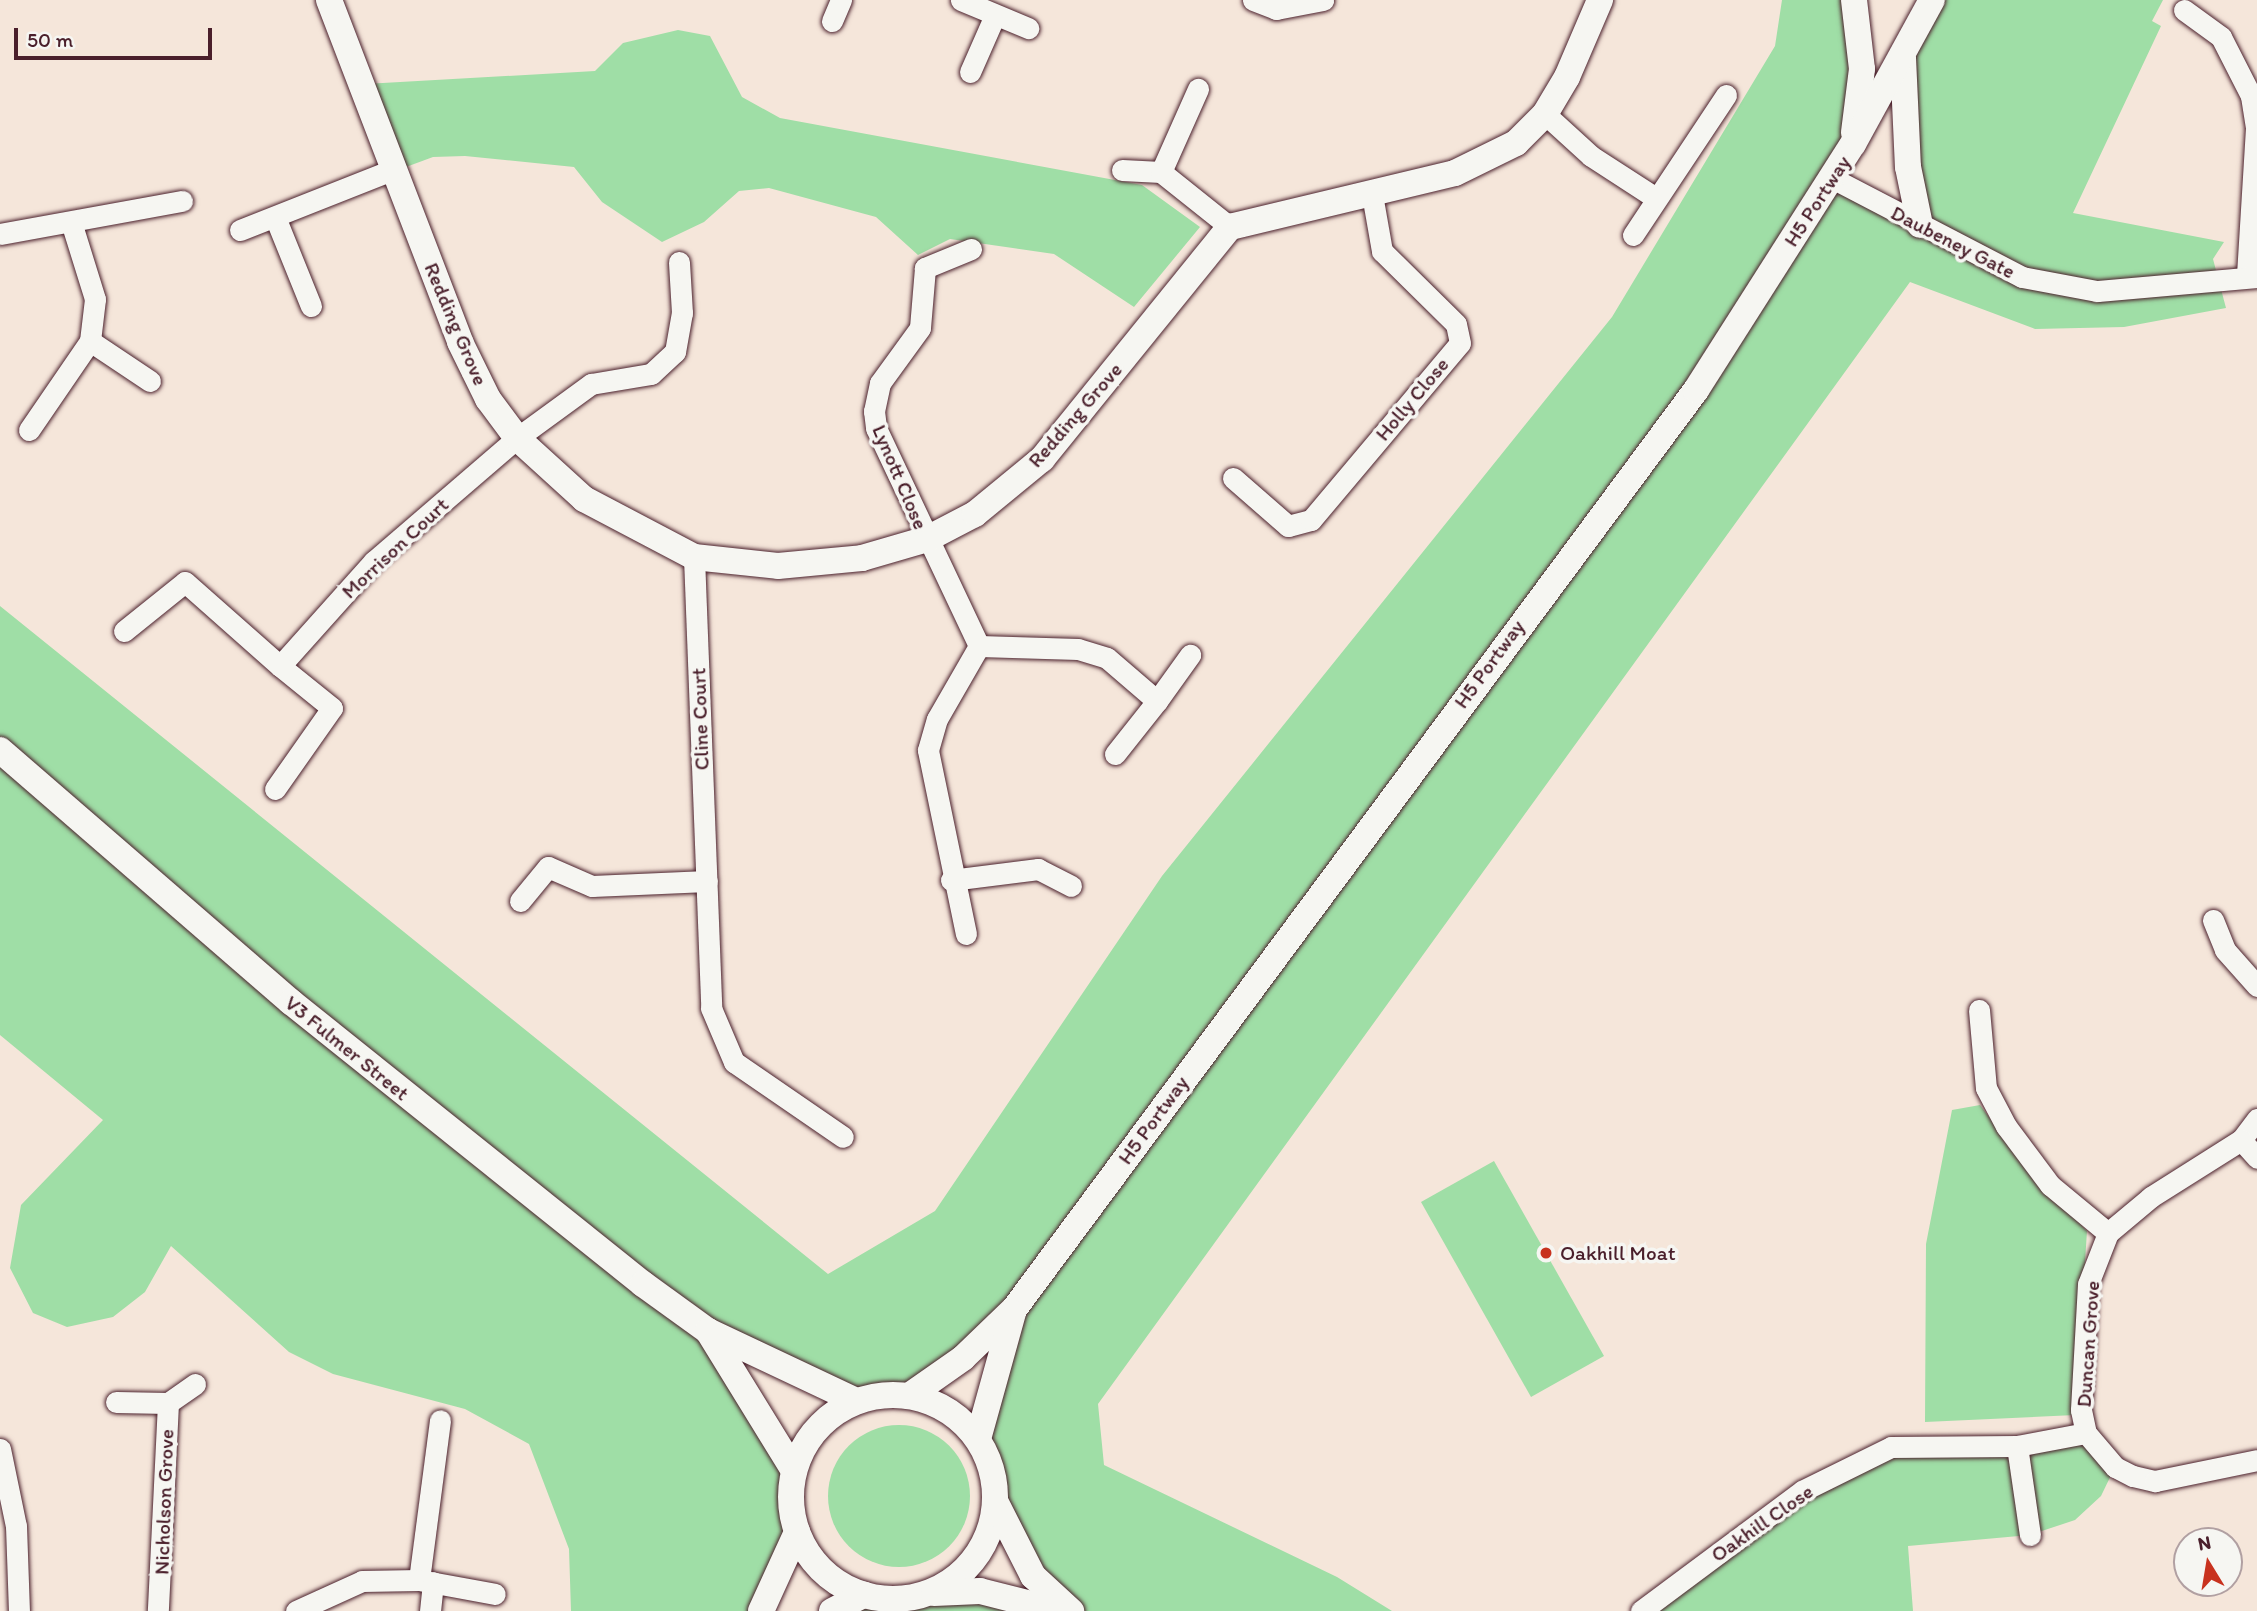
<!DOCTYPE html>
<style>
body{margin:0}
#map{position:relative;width:2257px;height:1611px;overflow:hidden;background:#f5e6da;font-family:Itim,sans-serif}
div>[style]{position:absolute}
.green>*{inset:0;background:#9fdea6}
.round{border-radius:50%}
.roads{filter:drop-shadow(0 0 2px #4a1f2b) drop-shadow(0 0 2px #4a1f2b)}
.minor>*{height:21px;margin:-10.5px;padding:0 10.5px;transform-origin:10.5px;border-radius:10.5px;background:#f6f6f2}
.tertiary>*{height:26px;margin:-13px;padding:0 13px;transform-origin:13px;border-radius:13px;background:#f6f6f2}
.tertiary>.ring{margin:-13px;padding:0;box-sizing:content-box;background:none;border:26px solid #f6f6f2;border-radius:50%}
.dots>*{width:19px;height:19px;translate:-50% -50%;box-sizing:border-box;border:4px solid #f6f6f2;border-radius:50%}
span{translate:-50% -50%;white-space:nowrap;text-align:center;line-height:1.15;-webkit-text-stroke:7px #f6f6f2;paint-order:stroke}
.street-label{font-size:21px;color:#4a1f2b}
.poi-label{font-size:21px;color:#4a1f2b}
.left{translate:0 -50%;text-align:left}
.north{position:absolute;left:2173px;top:1527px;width:70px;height:70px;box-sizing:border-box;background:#f6f6f2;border:2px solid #b1a0a2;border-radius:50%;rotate:349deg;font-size:19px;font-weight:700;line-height:28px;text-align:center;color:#4a1f2b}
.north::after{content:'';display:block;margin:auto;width:24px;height:32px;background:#c8321e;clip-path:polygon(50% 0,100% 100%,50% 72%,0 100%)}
.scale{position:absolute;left:14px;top:28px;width:198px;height:32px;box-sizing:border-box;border:4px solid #4a1f2b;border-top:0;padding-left:9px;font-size:21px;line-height:24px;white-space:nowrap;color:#4a1f2b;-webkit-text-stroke:5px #f6f6f2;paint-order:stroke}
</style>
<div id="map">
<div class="green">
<i style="clip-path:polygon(1782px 0,1854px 0,1862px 69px,1832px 178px,1919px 225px,1903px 56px,1932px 0,2163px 0,2152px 21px,2161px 26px,2073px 213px,2224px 242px,2213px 259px,2226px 308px,2124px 327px,2035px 329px,1910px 282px,1098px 1404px,1104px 1465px,1337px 1577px,1392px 1611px,1071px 1611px,996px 1503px,991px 1465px,978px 1439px,1014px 1310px,909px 1396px,856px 1401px,709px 1331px,794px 1471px,797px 1532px,761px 1611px,571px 1611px,569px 1549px,529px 1444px,465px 1409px,333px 1374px,289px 1352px,171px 1246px,145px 1292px,113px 1317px,67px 1327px,33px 1313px,10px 1268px,21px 1205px,103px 1120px,0 1035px,0 606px,828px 1274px,935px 1211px,1162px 876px,1612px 317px,1775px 46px)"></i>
<i style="clip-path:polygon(678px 30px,710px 36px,742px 97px,780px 118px,1142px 185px,1200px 227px,1134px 307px,1054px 254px,950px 239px,918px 255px,876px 217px,769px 188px,739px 191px,704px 222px,662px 242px,602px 202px,574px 167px,465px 156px,433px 157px,406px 167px,365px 84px,595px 71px,623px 43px)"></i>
<i style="clip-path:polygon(1980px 1105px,2031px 1174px,2087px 1231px,2075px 1415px,1925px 1422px,1926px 1244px,1952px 1110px)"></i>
<i style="clip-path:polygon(1494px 1161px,1604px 1356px,1531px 1397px,1421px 1202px)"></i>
<i class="round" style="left:828px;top:1425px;width:142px;height:142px"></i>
<i style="clip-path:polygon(2086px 1433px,2115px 1467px,2101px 1496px,2075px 1520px,2030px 1535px,1908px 1546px,1913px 1611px,1641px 1611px,1802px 1491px,1891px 1447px)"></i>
<i style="clip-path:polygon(930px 1593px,1059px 1611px,832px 1611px,864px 1595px,899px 1599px)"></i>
</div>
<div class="roads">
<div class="minor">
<i style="left:961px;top:0;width:73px;rotate:22.7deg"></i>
<i style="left:1253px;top:0;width:25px;rotate:21deg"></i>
<i style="left:1276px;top:9px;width:48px;rotate:-10.8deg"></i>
<i style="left:2184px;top:10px;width:46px;rotate:36.1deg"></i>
<i style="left:2221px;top:37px;width:66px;rotate:63deg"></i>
<i style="left:2251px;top:96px;width:32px;rotate:81deg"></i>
<i style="left:2256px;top:128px;width:147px;rotate:93.5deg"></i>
<i style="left:832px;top:21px;width:23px;rotate:-67deg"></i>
<i style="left:970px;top:72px;width:62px;rotate:-66.3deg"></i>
<i style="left:1545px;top:114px;width:62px;rotate:42.4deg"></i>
<i style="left:1591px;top:156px;width:77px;rotate:32.9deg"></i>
<i style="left:1122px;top:170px;width:39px;rotate:3deg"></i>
<i style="left:1161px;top:172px;width:88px;rotate:38.6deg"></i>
<i style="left:1161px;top:172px;width:91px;rotate:-66deg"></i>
<i style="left:1832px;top:178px;width:214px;rotate:27.5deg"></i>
<i style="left:2022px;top:277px;width:76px;rotate:10.6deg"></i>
<i style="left:2097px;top:291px;width:161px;rotate:-5deg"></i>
<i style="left:275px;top:217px;width:96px;rotate:68deg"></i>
<i style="left:240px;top:230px;width:166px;rotate:-21.6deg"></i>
<i style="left:0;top:234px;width:185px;rotate:-10.3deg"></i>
<i style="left:1633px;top:235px;width:168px;rotate:-56.4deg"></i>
<i style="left:971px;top:249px;width:50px;rotate:157.6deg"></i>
<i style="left:925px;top:268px;width:60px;rotate:94.8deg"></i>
<i style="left:920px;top:328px;width:68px;rotate:126deg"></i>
<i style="left:880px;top:383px;width:29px;rotate:102deg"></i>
<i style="left:874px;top:411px;width:17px;rotate:83deg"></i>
<i style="left:876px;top:428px;width:241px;rotate:64.7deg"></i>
<i style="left:979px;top:646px;width:99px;rotate:1.7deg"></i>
<i style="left:1078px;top:649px;width:30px;rotate:17deg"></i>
<i style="left:1107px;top:658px;width:66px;rotate:40.7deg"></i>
<i style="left:1157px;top:701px;width:57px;rotate:-54.3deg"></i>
<i style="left:90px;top:341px;width:72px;rotate:33.7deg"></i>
<i style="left:29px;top:430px;width:108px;rotate:-55.6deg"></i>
<i style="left:90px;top:341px;width:42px;rotate:-83.2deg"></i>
<i style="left:95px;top:299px;width:77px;rotate:-107.3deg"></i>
<i style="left:1233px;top:478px;width:73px;rotate:41.1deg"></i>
<i style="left:1288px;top:526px;width:24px;rotate:-15deg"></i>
<i style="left:1311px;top:520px;width:231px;rotate:-49.9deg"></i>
<i style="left:1460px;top:343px;width:19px;rotate:-102deg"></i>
<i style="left:1456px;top:324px;width:104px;rotate:-135.4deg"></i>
<i style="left:1382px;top:251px;width:58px;rotate:-100deg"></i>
<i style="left:694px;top:557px;width:451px;rotate:87.8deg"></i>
<i style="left:711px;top:1008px;width:59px;rotate:66.9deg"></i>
<i style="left:734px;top:1062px;width:132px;rotate:34.5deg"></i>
<i style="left:124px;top:631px;width:78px;rotate:-38.8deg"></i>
<i style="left:185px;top:582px;width:127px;rotate:41.5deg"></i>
<i style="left:280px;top:666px;width:141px;rotate:-48.2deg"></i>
<i style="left:374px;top:561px;width:189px;rotate:-40.7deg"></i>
<i style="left:517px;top:438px;width:92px;rotate:-36.1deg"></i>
<i style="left:591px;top:384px;width:61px;rotate:-9.5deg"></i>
<i style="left:651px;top:374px;width:33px;rotate:-43deg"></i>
<i style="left:675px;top:352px;width:40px;rotate:-80deg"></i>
<i style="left:682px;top:313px;width:51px;rotate:-93.4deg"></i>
<i style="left:1115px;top:754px;width:68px;rotate:-51.6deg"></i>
<i style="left:275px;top:789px;width:99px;rotate:-54.9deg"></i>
<i style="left:332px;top:708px;width:67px;rotate:-141.1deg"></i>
<i style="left:951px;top:880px;width:88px;rotate:-7.2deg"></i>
<i style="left:1038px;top:869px;width:37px;rotate:27deg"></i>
<i style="left:520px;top:901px;width:44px;rotate:-50.5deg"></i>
<i style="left:548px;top:867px;width:48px;rotate:23.4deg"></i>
<i style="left:592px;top:886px;width:115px;rotate:-2.5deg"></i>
<i style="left:2213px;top:920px;width:32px;rotate:68deg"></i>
<i style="left:2225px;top:950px;width:48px;rotate:48.4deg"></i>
<i style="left:966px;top:934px;width:188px;rotate:-101.7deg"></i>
<i style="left:928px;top:750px;width:32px;rotate:-74deg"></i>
<i style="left:937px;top:719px;width:84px;rotate:-60.1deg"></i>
<i style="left:1979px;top:1010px;width:78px;rotate:84.9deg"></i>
<i style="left:1986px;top:1088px;width:43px;rotate:62.2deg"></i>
<i style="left:2006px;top:1126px;width:74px;rotate:53.3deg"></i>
<i style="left:2050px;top:1185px;width:75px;rotate:39.6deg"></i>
<i style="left:2257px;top:1119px;width:26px;rotate:127deg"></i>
<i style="left:2241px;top:1140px;width:107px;rotate:147.7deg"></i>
<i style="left:2151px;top:1197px;width:56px;rotate:140.1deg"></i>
<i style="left:2108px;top:1233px;width:55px;rotate:111.4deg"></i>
<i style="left:2088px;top:1284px;width:126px;rotate:93.2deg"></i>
<i style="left:2081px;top:1410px;width:24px;rotate:78deg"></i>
<i style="left:2086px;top:1433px;width:45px;rotate:49.5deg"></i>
<i style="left:2115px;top:1467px;width:20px;rotate:27deg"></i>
<i style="left:2133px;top:1476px;width:23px;rotate:13deg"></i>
<i style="left:2155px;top:1481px;width:104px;rotate:-11.6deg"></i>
<i style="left:2241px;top:1140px;width:24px;rotate:48deg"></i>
<i style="left:116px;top:1402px;width:52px;rotate:1.1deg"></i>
<i style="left:168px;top:1403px;width:208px;rotate:92.8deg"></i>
<i style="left:168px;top:1403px;width:33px;rotate:-35deg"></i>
<i style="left:2017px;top:1446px;width:90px;rotate:81.7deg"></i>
<i style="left:0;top:1449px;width:79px;rotate:78.3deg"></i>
<i style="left:16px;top:1526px;width:85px;rotate:88deg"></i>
<i style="left:419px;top:1580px;width:161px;rotate:-82.5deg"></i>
<i style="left:296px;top:1611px;width:72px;rotate:-24.4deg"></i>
<i style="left:362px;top:1581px;width:57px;rotate:-1deg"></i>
<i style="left:419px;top:1580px;width:77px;rotate:10.4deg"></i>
<i style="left:430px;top:1611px;width:29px;rotate:-84deg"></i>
<i style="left:1641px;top:1611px;width:201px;rotate:-36.7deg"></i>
<i style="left:1802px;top:1491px;width:99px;rotate:-26.3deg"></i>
<i style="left:1891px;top:1447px;width:126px;rotate:-0.5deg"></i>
<i style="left:2017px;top:1446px;width:70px;rotate:-10.7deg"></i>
</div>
<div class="tertiary">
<i style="left:329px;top:0;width:366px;rotate:69deg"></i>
<i style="left:460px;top:342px;width:64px;rotate:63.8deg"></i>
<i style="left:488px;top:399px;width:49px;rotate:53.4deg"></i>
<i style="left:517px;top:438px;width:91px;rotate:42.3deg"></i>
<i style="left:584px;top:499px;width:124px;rotate:27.8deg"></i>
<i style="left:694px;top:557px;width:84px;rotate:6.1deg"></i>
<i style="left:778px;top:566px;width:84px;rotate:-5.4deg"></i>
<i style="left:862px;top:558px;width:68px;rotate:-16.3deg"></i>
<i style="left:927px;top:539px;width:54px;rotate:-27.5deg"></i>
<i style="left:975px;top:514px;width:87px;rotate:-39.4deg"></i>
<i style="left:1042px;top:459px;width:299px;rotate:-51deg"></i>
<i style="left:1230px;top:227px;width:231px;rotate:-13.5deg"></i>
<i style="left:1455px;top:173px;width:68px;rotate:-26.2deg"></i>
<i style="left:1516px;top:143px;width:41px;rotate:-45deg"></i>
<i style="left:1545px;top:114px;width:43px;rotate:-59.3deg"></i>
<i style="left:1567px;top:77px;width:84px;rotate:-66.8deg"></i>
<i style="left:1854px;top:0;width:69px;rotate:83.4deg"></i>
<i style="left:1862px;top:69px;width:64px;rotate:97.2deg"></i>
<i style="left:1903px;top:58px;width:109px;rotate:87.4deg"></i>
<i style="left:1908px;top:167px;width:59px;rotate:78.3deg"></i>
<i style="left:0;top:750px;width:385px;rotate:40.9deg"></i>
<i style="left:291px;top:1002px;width:451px;rotate:38.7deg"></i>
<i style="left:643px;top:1284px;width:80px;rotate:35.9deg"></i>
<i style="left:708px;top:1331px;width:164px;rotate:25.3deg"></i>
<i style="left:708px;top:1331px;width:164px;rotate:58.4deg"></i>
<i class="ring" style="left:791px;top:1395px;width:178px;height:178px"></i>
<i style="left:909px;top:1396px;width:66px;rotate:-35.1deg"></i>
<i style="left:963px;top:1358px;width:72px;rotate:-43.9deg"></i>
<i style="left:1015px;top:1308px;width:1143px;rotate:-53.43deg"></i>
<i style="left:1696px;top:390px;width:292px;rotate:-57.5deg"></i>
<i style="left:1853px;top:144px;width:164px;rotate:-61.3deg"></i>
<i style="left:978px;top:1439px;width:131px;rotate:-74.5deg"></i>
<i style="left:996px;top:1503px;width:82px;rotate:63.1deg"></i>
<i style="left:1033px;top:1576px;width:52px;rotate:42.6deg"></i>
<i style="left:934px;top:1593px;width:46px;rotate:-2.5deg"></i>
<i style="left:980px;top:1591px;width:81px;rotate:14.2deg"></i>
<i style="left:761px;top:1611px;width:87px;rotate:-65.5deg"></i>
<i style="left:832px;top:1611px;width:36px;rotate:-27deg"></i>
</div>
</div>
<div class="dots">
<i style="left:1546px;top:1253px;background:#c8321e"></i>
</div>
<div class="street-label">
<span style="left:1817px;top:201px;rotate:-57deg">H5 Portway</span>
<span style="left:1953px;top:242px;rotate:27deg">Daubeney Gate</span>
<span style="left:456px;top:324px;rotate:67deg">Redding Grove</span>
<span style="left:1412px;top:399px;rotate:-50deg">Holly Close</span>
<span style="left:1075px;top:415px;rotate:-49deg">Redding Grove</span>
<span style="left:900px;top:477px;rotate:67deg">Lynott Close</span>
<span style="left:395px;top:548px;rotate:-43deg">Morrison Court</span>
<span style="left:1489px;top:664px;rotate:-54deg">H5 Portway</span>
<span style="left:700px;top:719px;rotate:-92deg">Cline Court</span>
<span style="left:347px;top:1048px;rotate:39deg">V3 Fulmer Street</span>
<span style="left:1153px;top:1120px;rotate:-54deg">H5 Portway</span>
<span style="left:2088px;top:1344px;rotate:-86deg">Duncan Grove</span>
<span style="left:164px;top:1502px;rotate:-88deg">Nicholson Grove</span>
<span style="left:1762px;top:1523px;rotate:-35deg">Oakhill Close</span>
</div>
<div class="poi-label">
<span class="left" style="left:1560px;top:1253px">Oakhill Moat</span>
</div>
<div class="north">N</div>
<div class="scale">50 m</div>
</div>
